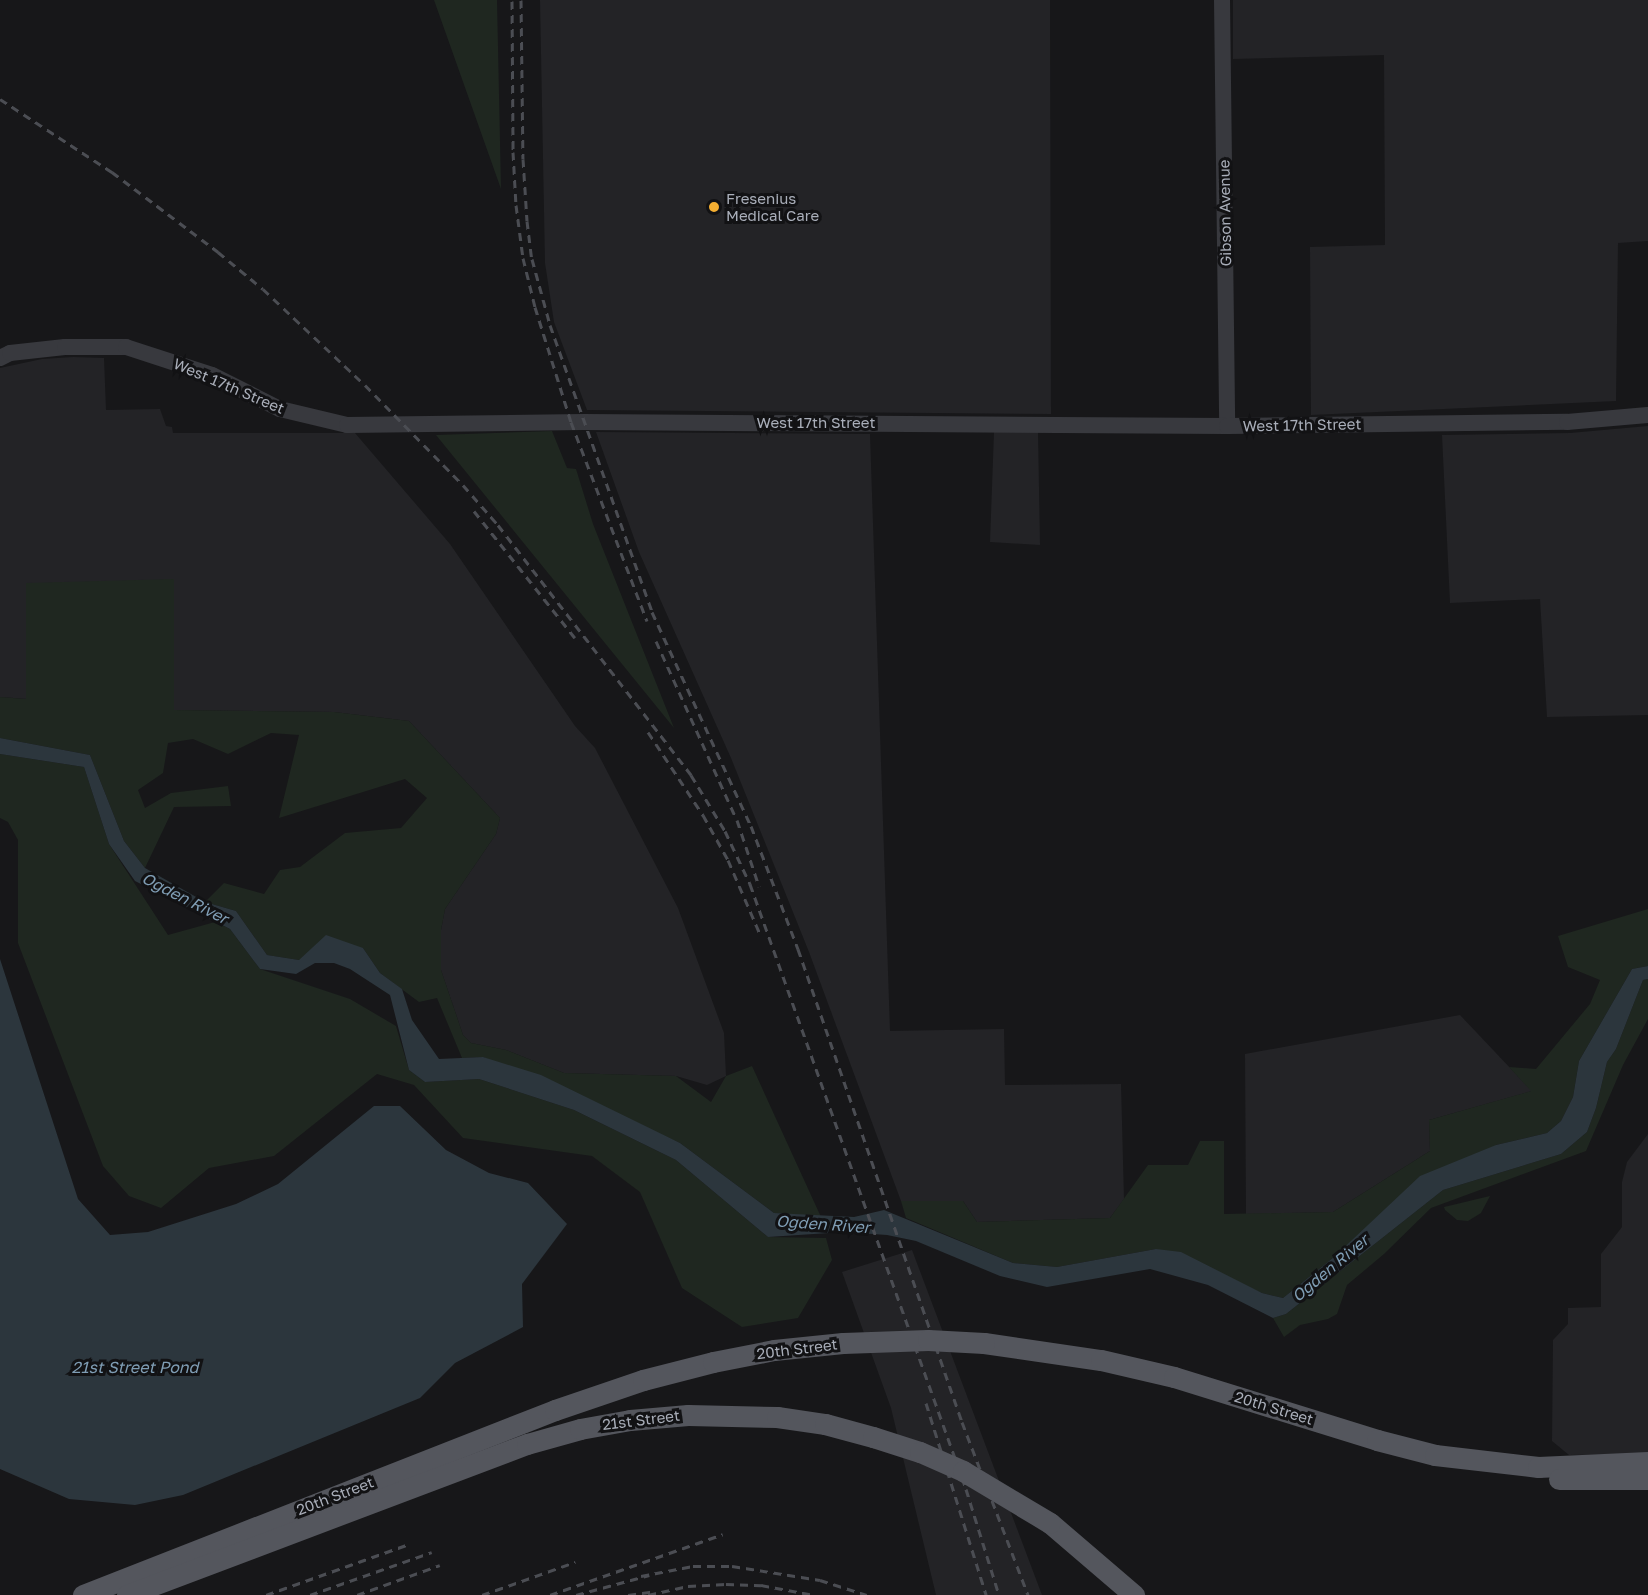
<!DOCTYPE html>
<style>
body{margin:0}
#map{position:relative;width:1648px;height:1595px;overflow:hidden;background:#171719;font-family:"Golos Text",sans-serif}
div>[style]{position:absolute}
.built>*{inset:0;background:#232326}
.green>*{inset:0;background:#1f2720}
.water>*{inset:0;background:#2c363d}
.minor>*{height:16px;margin:-8px;padding:0 8px;transform-origin:8px;border-radius:8px;background:#38393e}
.major>*{height:21px;margin:-10.5px;padding:0 10.5px;transform-origin:10.5px;border-radius:10.5px;background:#54565d}
.rail>*{height:3px;margin-top:-1.5px;transform-origin:0;background:repeating-linear-gradient(90deg,#4b4d53 0 8px,transparent 0 14px)}
.major-bridge>*{height:21px;margin:-10.5px;padding:0 10.5px;transform-origin:10.5px;border-radius:10.5px;background:#54565d}
.dots>*{width:16px;height:16px;translate:-50% -50%;box-sizing:border-box;border:3px solid #121214;border-radius:50%}
span{translate:-50% -50%;white-space:nowrap;text-align:center;line-height:1.15;-webkit-text-stroke:6px #121214;paint-order:stroke}
.poi-label{font-size:15px;color:#a9aeb9}
.left{translate:0 -50%;text-align:left}
.street-label{font-size:15px;color:#a9aeb9}
.water-label{font-size:16px;color:#7f9db4;font-style:italic}
</style>
<div id="map">
<div class="built">
<i style="clip-path:polygon(540px 0,1050px 0,1051px 414px,587px 410px,554px 322px,545px 263px)"></i>
<i style="clip-path:polygon(1233px 0,1648px 0,1648px 241px,1618px 243px,1616px 401px,1311px 415px,1310px 247px,1385px 245px,1384px 55px,1233px 59px)"></i>
<i style="clip-path:polygon(73px 357px,104px 358px,106px 410px,160px 409px,166px 426px,172px 427px,173px 433px,355px 433px,450px 544px,575px 726px,595px 748px,678px 908px,724px 1033px,726px 1076px,707px 1085px,676px 1076px,564px 1073px,506px 1050px,471px 1043px,463px 1035px,441px 970px,441px 930px,445px 909px,496px 834px,500px 818px,409px 721px,334px 712px,174px 710px,0 697px,0 368px,42px 359px)"></i>
<i style="clip-path:polygon(1648px 426px,1648px 715px,1547px 717px,1540px 599px,1450px 603px,1442px 435px,1570px 433px)"></i>
<i style="clip-path:polygon(596px 432px,870px 434px,890px 1031px,1004px 1029px,1005px 1085px,1121px 1084px,1124px 1199px,1110px 1218px,977px 1222px,963px 1201px,901px 1201px,809px 952px,731px 758px,639px 552px)"></i>
<i style="clip-path:polygon(994px 432px,1038px 432px,1040px 545px,990px 542px)"></i>
<i style="clip-path:polygon(1460px 1015px,1532px 1091px,1429px 1120px,1430px 1151px,1333px 1212px,1246px 1214px,1245px 1054px)"></i>
<i style="clip-path:polygon(1648px 1134px,1648px 1454px,1569px 1455px,1552px 1441px,1553px 1340px,1568px 1324px,1568px 1308px,1601px 1307px,1601px 1254px,1622px 1227px,1622px 1182px,1627px 1162px)"></i>
<i style="clip-path:polygon(912px 1250px,1042px 1595px,936px 1595px,891px 1408px,842px 1272px)"></i>
</div>
<div class="green">
<i style="clip-path:polygon(434px 0,497px 0,501px 189px)"></i>
<i style="clip-path:polygon(552px 431px,567px 468px,576px 469px,593px 524px,674px 728px,436px 435px)"></i>
<i style="clip-path:polygon(174px 579px,174px 710px,334px 712px,409px 721px,500px 818px,496px 834px,445px 909px,441px 930px,441px 970px,463px 1035px,471px 1043px,506px 1050px,564px 1073px,676px 1076px,711px 1102px,726px 1076px,752px 1066px,821px 1217px,774px 1213px,680px 1143px,483px 1057px,462px 1058px,437px 998px,419px 1002px,380px 973px,363px 948px,299px 960px,267px 955px,236px 911px,205px 902px,224px 883px,264px 894px,280px 870px,300px 867px,345px 833px,401px 828px,427px 798px,405px 779px,279px 818px,299px 735px,271px 733px,228px 754px,193px 739px,168px 743px,163px 773px,138px 790px,145px 808px,171px 793px,228px 786px,231px 806px,174px 807px,145px 868px,124px 841px,90px 755px,0 738px,0 697px,26px 699px,26px 583px)"></i>
<i style="clip-path:polygon(0 754px,84px 767px,109px 844px,168px 935px,215px 922px,230px 929px,260px 969px,350px 999px,396px 1026px,409px 1070px,425px 1082px,479px 1079px,574px 1110px,676px 1160px,768px 1237px,826px 1238px,832px 1260px,798px 1318px,742px 1327px,682px 1288px,640px 1192px,592px 1156px,463px 1138px,414px 1085px,377px 1074px,274px 1156px,209px 1168px,161px 1208px,129px 1196px,103px 1166px,18px 943px,18px 840px,8px 822px,0 818px)"></i>
<i style="clip-path:polygon(1648px 909px,1648px 966px,1632px 969px,1579px 1061px,1573px 1097px,1561px 1121px,1547px 1133px,1496px 1145px,1334px 1257px,1283px 1298px,1262px 1293px,1156px 1249px,1057px 1267px,1013px 1263px,906px 1218px,901px 1201px,963px 1201px,977px 1222px,1110px 1218px,1148px 1165px,1188px 1165px,1200px 1141px,1224px 1141px,1224px 1214px,1333px 1212px,1430px 1151px,1429px 1120px,1531px 1091px,1509px 1067px,1536px 1069px,1590px 1004px,1600px 980px,1568px 967px,1558px 936px)"></i>
<i style="clip-path:polygon(1648px 979px,1648px 1019px,1623px 1065px,1586px 1151px,1431px 1208px,1384px 1254px,1347px 1285px,1337px 1314px,1328px 1319px,1300px 1325px,1284px 1337px,1273px 1318px,1286px 1314px,1443px 1190px,1561px 1154px,1587px 1132px,1596px 1108px,1607px 1062px,1616px 1049px,1643px 980px)"></i>
<i style="clip-path:polygon(1490px 1196px,1481px 1213px,1468px 1221px,1457px 1220px,1445px 1210px,1444px 1207px)"></i>
</div>
<div class="water">
<i style="clip-path:polygon(0 738px,90px 755px,124px 841px,145px 868px,205px 902px,236px 911px,267px 955px,299px 960px,326px 935px,363px 948px,380px 973px,402px 989px,412px 1020px,439px 1059px,483px 1057px,541px 1075px,680px 1143px,774px 1213px,854px 1217px,884px 1210px,1013px 1263px,1057px 1267px,1156px 1249px,1181px 1252px,1262px 1293px,1283px 1298px,1334px 1257px,1420px 1176px,1496px 1145px,1547px 1133px,1561px 1121px,1573px 1097px,1579px 1061px,1632px 969px,1648px 966px,1648px 979px,1643px 980px,1616px 1049px,1607px 1062px,1596px 1108px,1587px 1132px,1561px 1154px,1443px 1190px,1286px 1314px,1273px 1318px,1208px 1285px,1150px 1269px,1047px 1287px,1000px 1276px,916px 1241px,887px 1235px,844px 1232px,768px 1237px,676px 1160px,574px 1110px,479px 1079px,425px 1082px,409px 1070px,390px 995px,350px 969px,334px 963px,315px 963px,296px 974px,260px 969px,230px 929px,135px 881px,109px 844px,84px 767px,0 754px)"></i>
<i style="clip-path:polygon(0 959px,78px 1199px,110px 1235px,148px 1232px,236px 1204px,278px 1184px,374px 1106px,400px 1106px,446px 1150px,489px 1173px,528px 1183px,567px 1224px,522px 1284px,523px 1327px,455px 1363px,420px 1398px,183px 1495px,135px 1505px,69px 1499px,0 1469px)"></i>
</div>
<div class="minor">
<i style="left:1222px;top:0;width:426px;rotate:89.3deg"></i>
<i style="left:0;top:358px;width:11px;rotate:-27deg"></i>
<i style="left:10px;top:353px;width:55px;rotate:-6.2deg"></i>
<i style="left:65px;top:347px;width:61px"></i>
<i style="left:126px;top:347px;width:90px;rotate:18deg"></i>
<i style="left:212px;top:375px;width:76px;rotate:26.6deg"></i>
<i style="left:280px;top:409px;width:69px;rotate:13.4deg"></i>
<i style="left:347px;top:425px;width:236px;rotate:-0.7deg"></i>
<i style="left:583px;top:422px;width:644px;rotate:0.36deg"></i>
<i style="left:1227px;top:426px;width:340px;rotate:-0.7deg"></i>
<i style="left:1567px;top:422px;width:81px;rotate:-4.9deg"></i>
</div>
<div class="major">
<i style="left:984px;top:1343px;width:118px;rotate:8.3deg"></i>
<i style="left:1101px;top:1360px;width:75px;rotate:13.1deg"></i>
<i style="left:1174px;top:1377px;width:213px;rotate:17.2deg"></i>
<i style="left:1377px;top:1440px;width:60px;rotate:14.5deg"></i>
<i style="left:1435px;top:1455px;width:104px;rotate:6.6deg"></i>
<i style="left:1538px;top:1467px;width:110px;rotate:-2.6deg"></i>
<i style="left:1559px;top:1479px;width:89px"></i>
<i style="left:1050px;top:1523px;width:111px;rotate:40.6deg"></i>
<i style="left:83px;top:1595px;width:507px;rotate:-21.4deg"></i>
<i style="left:555px;top:1410px;width:93px;rotate:-18.8deg"></i>
<i style="left:643px;top:1380px;width:72px;rotate:-14.4deg"></i>
<i style="left:127px;top:1595px;width:428px;rotate:-20.7deg"></i>
<i style="left:527px;top:1444px;width:55px;rotate:-15.8deg"></i>
<i style="left:580px;top:1429px;width:51px;rotate:-10.2deg"></i>
<i style="left:630px;top:1420px;width:58px;rotate:-4.9deg"></i>
</div>
<div class="rail">
<i style="left:521px;top:0;width:159px;rotate:89.3deg"></i>
<i style="left:523px;top:159px;width:62px;rotate:86.3deg"></i>
<i style="left:527px;top:221px;width:38px;rotate:83deg"></i>
<i style="left:532px;top:259px;width:68px;rotate:74.7deg"></i>
<i style="left:550px;top:325px;width:305px;rotate:70.4deg"></i>
<i style="left:652px;top:612px;width:236px;rotate:65.2deg"></i>
<i style="left:751px;top:826px;width:132px;rotate:69.1deg"></i>
<i style="left:798px;top:949px;width:501px;rotate:70.88deg"></i>
<i style="left:962px;top:1422px;width:185px;rotate:69.1deg"></i>
<i style="left:512px;top:1px;width:151px;rotate:89.6deg"></i>
<i style="left:513px;top:152px;width:53px;rotate:86.8deg"></i>
<i style="left:516px;top:205px;width:53px;rotate:82.5deg"></i>
<i style="left:523px;top:258px;width:50px;rotate:76.2deg"></i>
<i style="left:535px;top:307px;width:121px;rotate:72.6deg"></i>
<i style="left:571px;top:422px;width:213px;rotate:69.1deg"></i>
<i style="left:0;top:99px;width:134px;rotate:33.1deg"></i>
<i style="left:112px;top:172px;width:133px;rotate:37deg"></i>
<i style="left:218px;top:252px;width:58px;rotate:39.4deg"></i>
<i style="left:263px;top:289px;width:140px;rotate:43.3deg"></i>
<i style="left:365px;top:385px;width:140px;rotate:45.6deg"></i>
<i style="left:463px;top:485px;width:53px;rotate:48.8deg"></i>
<i style="left:498px;top:525px;width:316px;rotate:52.3deg"></i>
<i style="left:691px;top:775px;width:66px;rotate:58.7deg"></i>
<i style="left:725px;top:831px;width:59px;rotate:64.7deg"></i>
<i style="left:750px;top:884px;width:642px;rotate:70.35deg"></i>
<i style="left:966px;top:1489px;width:111px;rotate:72.7deg"></i>
<i style="left:474px;top:511px;width:162px;rotate:51.5deg"></i>
<i style="left:656px;top:641px;width:196px;rotate:65.7deg"></i>
<i style="left:737px;top:820px;width:70px;rotate:71.6deg"></i>
<i style="left:648px;top:732px;width:100px;rotate:56.5deg"></i>
<i style="left:703px;top:815px;width:51px;rotate:60.9deg"></i>
<i style="left:728px;top:860px;width:81px;rotate:66.6deg"></i>
<i style="left:926px;top:1403px;width:201px;rotate:72.6deg"></i>
<i style="left:641px;top:1576px;width:53px;rotate:-10.9deg"></i>
<i style="left:693px;top:1566px;width:39px"></i>
<i style="left:732px;top:1566px;width:89px;rotate:9deg"></i>
<i style="left:820px;top:1580px;width:49px;rotate:17.7deg"></i>
<i style="left:266px;top:1595px;width:152px;rotate:-19.6deg"></i>
<i style="left:310px;top:1595px;width:129px;rotate:-19.4deg"></i>
<i style="left:357px;top:1595px;width:88px;rotate:-19.9deg"></i>
<i style="left:482px;top:1595px;width:99px;rotate:-19.5deg"></i>
<i style="left:550px;top:1595px;width:183px;rotate:-19.4deg"></i>
<i style="left:576px;top:1595px;width:76px;rotate:-15.3deg"></i>
<i style="left:628px;top:1595px;width:27px;rotate:-8deg"></i>
<i style="left:648px;top:1595px;width:41px;rotate:-12.7deg"></i>
<i style="left:688px;top:1586px;width:38px;rotate:-3deg"></i>
<i style="left:726px;top:1584px;width:35px;rotate:2deg"></i>
<i style="left:761px;top:1585px;width:54px;rotate:10.7deg"></i>
</div>
<div class="major-bridge">
<i style="left:713px;top:1362px;width:62px;rotate:-11.1deg"></i>
<i style="left:774px;top:1350px;width:69px;rotate:-5.8deg"></i>
<i style="left:843px;top:1343px;width:85px;rotate:-2deg"></i>
<i style="left:928px;top:1340px;width:56px;rotate:3.1deg"></i>
<i style="left:688px;top:1415px;width:89px;rotate:1.3deg"></i>
<i style="left:777px;top:1417px;width:49px;rotate:8.3deg"></i>
<i style="left:825px;top:1424px;width:50px;rotate:15.2deg"></i>
<i style="left:873px;top:1437px;width:49px;rotate:17.7deg"></i>
<i style="left:920px;top:1452px;width:47px;rotate:23.8deg"></i>
<i style="left:963px;top:1471px;width:101px;rotate:30.9deg"></i>
</div>
<div class="dots">
<i style="left:714px;top:207px;background:#f5af32"></i>
</div>
<div class="poi-label">
<span class="left" style="left:726px;top:207px">Fresenius<br>Medical Care</span>
</div>
<div class="street-label">
<span style="left:1225px;top:213px;rotate:-91deg">Gibson Avenue</span>
<span style="left:229px;top:386px;rotate:23deg">West 17th Street</span>
<span style="left:816px;top:423px">West 17th Street</span>
<span style="left:1302px;top:425px;rotate:-1deg">West 17th Street</span>
<span style="left:797px;top:1349px;rotate:-7deg">20th Street</span>
<span style="left:1274px;top:1408px;rotate:17deg">20th Street</span>
<span style="left:641px;top:1420px;rotate:-7deg">21st Street</span>
<span style="left:335px;top:1496px;rotate:-21deg">20th Street</span>
</div>
<div class="water-label">
<span style="left:185px;top:898px;rotate:27deg">Ogden River</span>
<span style="left:823px;top:1224px;rotate:4deg">Ogden River</span>
<span style="left:1330px;top:1268px;rotate:-40deg">Ogden River</span>
<span style="left:135px;top:1367px">21st Street Pond</span>
</div>
</div>
